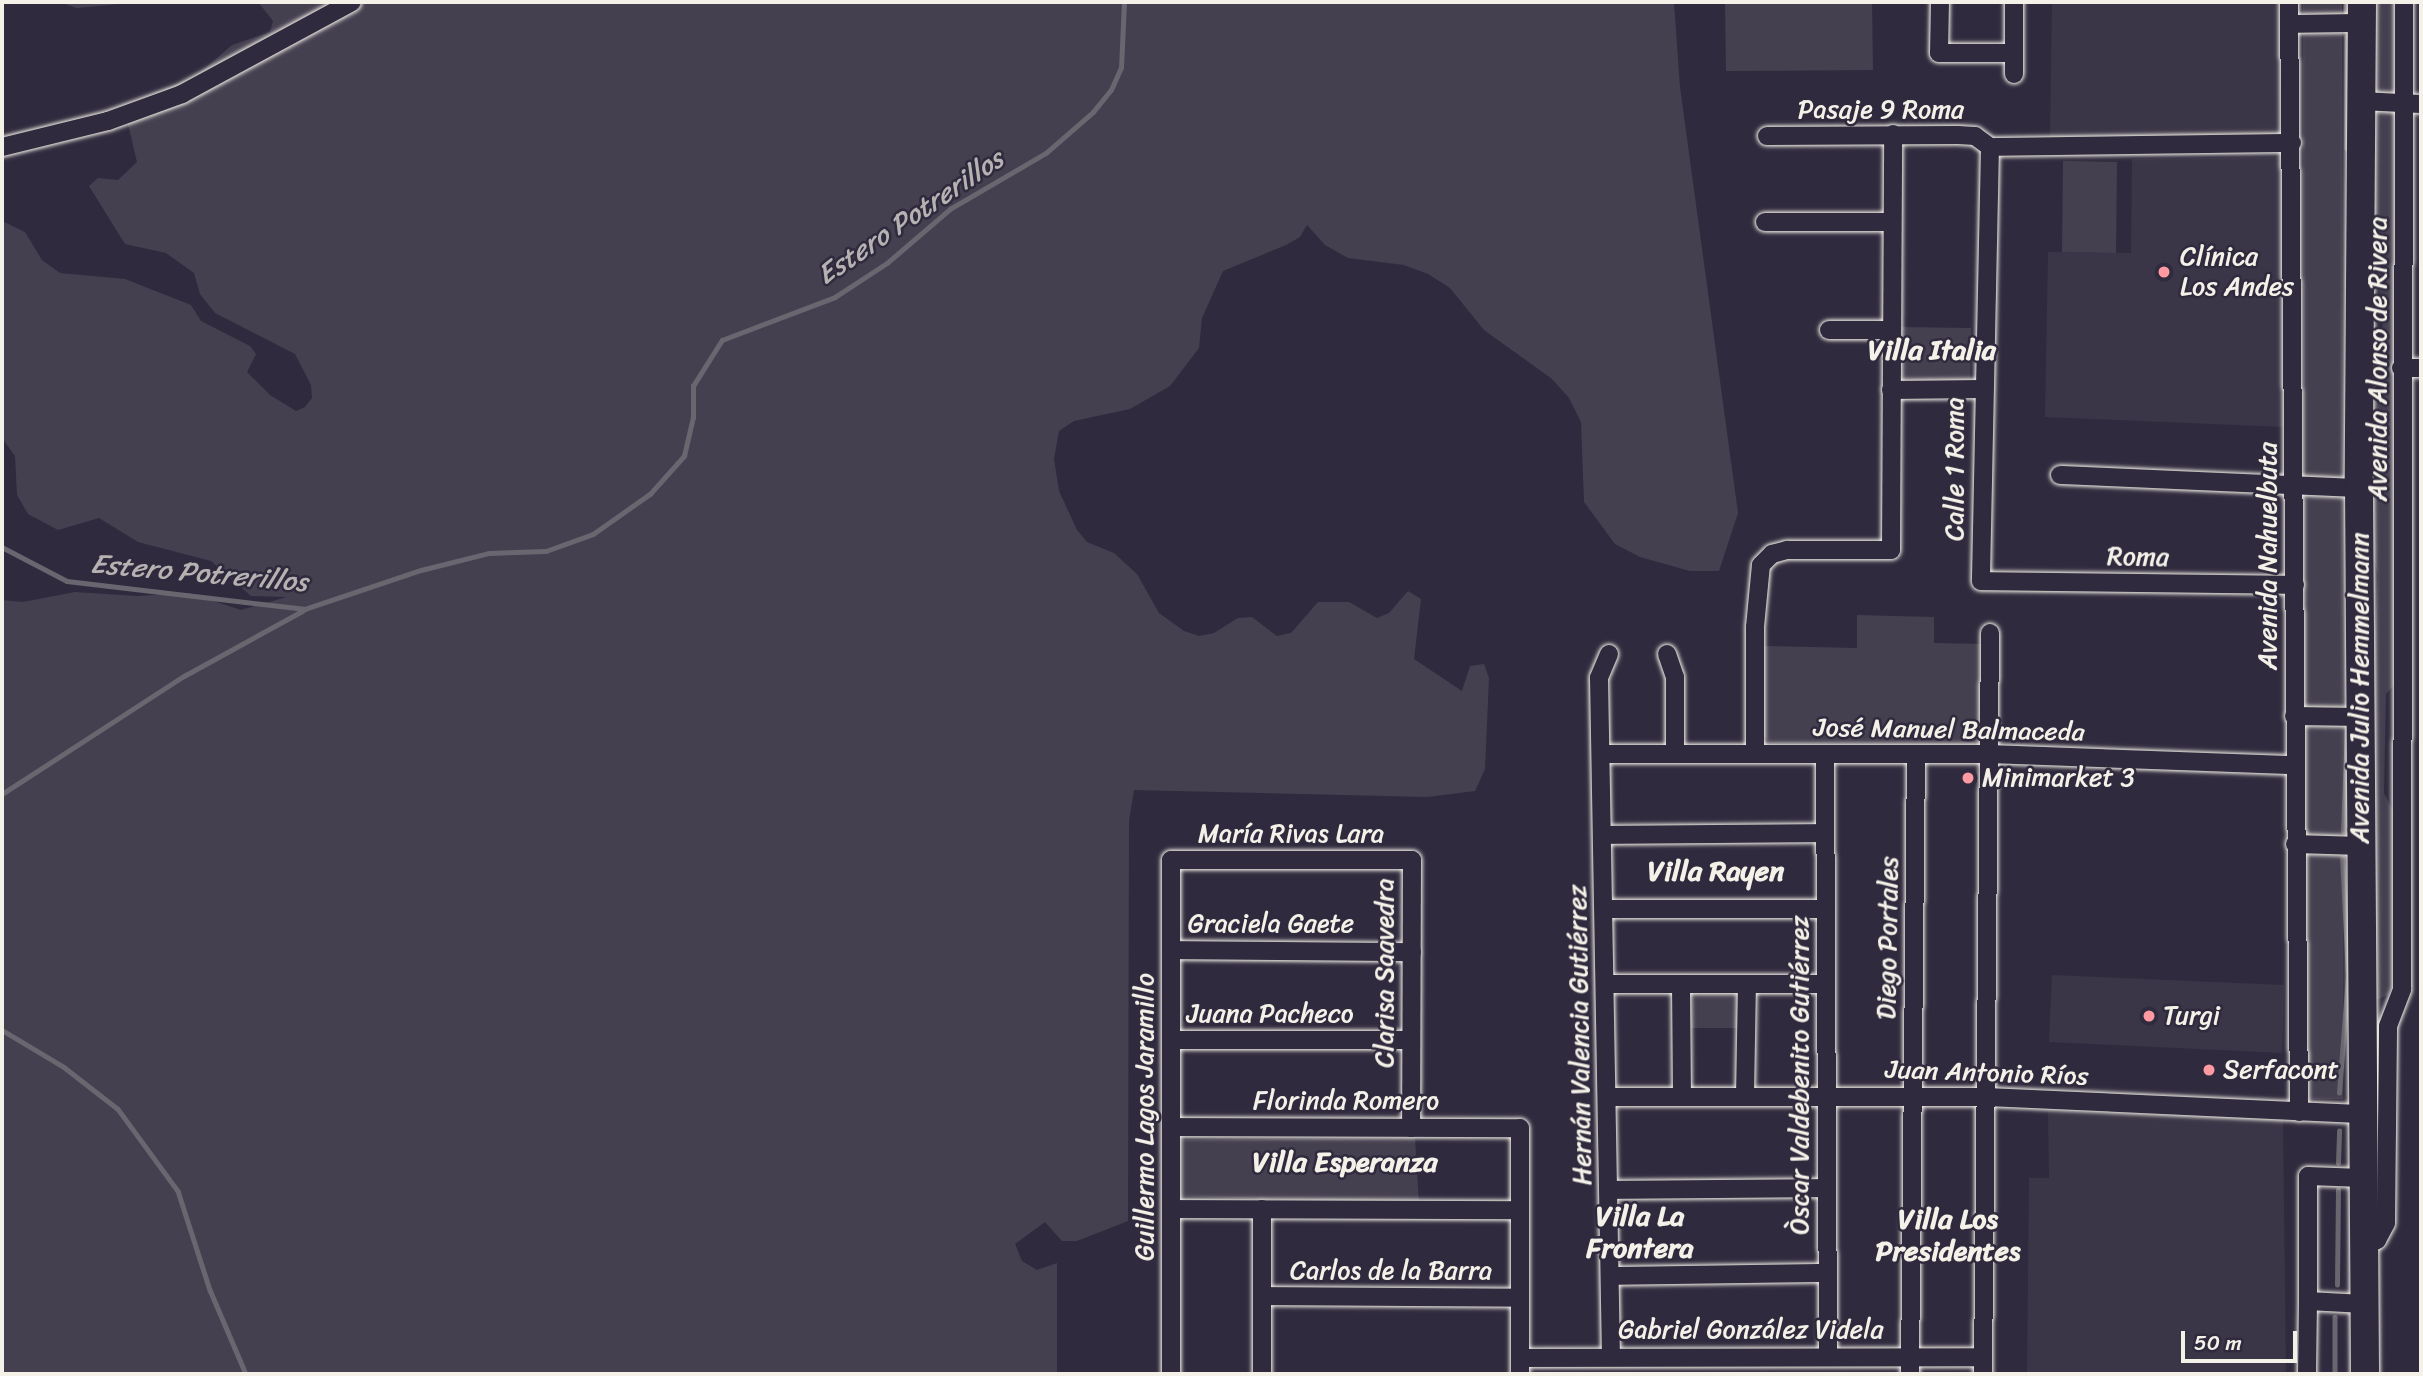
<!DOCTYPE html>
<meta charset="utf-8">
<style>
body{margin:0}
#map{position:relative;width:2423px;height:1376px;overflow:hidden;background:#2f2a3d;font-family:Sriracha,sans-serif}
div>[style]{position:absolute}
.built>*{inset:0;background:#3b3647}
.green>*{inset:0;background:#454050}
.stream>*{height:4.5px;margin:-2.25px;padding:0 2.25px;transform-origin:2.25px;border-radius:2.25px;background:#6a6670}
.roads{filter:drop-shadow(0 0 2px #f4f1e8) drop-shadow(0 0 2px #f4f1e8)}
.minor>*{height:18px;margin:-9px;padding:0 9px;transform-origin:9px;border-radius:9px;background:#2f2a3d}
.trunk>*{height:28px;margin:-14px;padding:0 14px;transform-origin:14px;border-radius:14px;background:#2f2a3d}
.dots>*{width:19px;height:19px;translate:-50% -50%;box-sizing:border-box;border:4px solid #2f2a3d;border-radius:50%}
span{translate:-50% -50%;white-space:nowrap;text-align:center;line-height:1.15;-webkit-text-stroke:5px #2f2a3d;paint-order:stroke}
.street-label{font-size:26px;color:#f4f1e8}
.poi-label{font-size:26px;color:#f4f1e8}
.left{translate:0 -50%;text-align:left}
.water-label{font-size:28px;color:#b6b2b2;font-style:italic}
.neighbourhood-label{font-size:28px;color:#f4f1e8;font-weight:700}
.frame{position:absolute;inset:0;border:4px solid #f4f1e8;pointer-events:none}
.scale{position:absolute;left:2181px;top:1331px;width:116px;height:32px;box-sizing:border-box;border:4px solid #f4f1e8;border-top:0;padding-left:9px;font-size:21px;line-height:24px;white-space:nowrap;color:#f4f1e8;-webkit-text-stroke:5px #2f2a3d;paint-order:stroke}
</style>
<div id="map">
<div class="built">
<i style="clip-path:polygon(2052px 2px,2282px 2px,2279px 136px,2050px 137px)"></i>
<i style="clip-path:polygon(2282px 157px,2284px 427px,2045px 417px,2048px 252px,2131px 253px,2132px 159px)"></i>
<i style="clip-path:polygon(2052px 975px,2284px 985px,2282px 1053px,2049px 1042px)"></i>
<i style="clip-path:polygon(2048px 1111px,2283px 1119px,2286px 1374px,2027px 1374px,2029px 1178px,2049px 1178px)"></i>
</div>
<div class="green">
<i style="clip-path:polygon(59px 2px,141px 2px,77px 8px)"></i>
<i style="clip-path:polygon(258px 2px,1674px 2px,1680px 87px,1738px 513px,1719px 571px,1690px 571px,1640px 557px,1615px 544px,1584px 502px,1581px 422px,1569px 398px,1552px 379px,1484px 330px,1450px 288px,1428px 274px,1404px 265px,1348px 258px,1325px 245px,1307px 225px,1300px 237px,1286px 245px,1223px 271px,1202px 318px,1199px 348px,1170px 386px,1130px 409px,1074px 421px,1059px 431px,1054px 459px,1059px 491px,1077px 530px,1087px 542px,1114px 553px,1137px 574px,1159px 613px,1184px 631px,1199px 636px,1214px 633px,1238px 618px,1252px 617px,1277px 636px,1291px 633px,1318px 602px,1349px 602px,1377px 618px,1389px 613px,1408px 591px,1421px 599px,1414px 659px,1462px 691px,1470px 666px,1484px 664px,1489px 678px,1485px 769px,1475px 791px,1427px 797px,1134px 790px,1129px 821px,1128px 1221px,1077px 1241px,1062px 1241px,1045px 1222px,1015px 1244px,1022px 1261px,1037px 1270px,1057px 1263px,1057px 1374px,2px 1374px,2px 600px,23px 602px,75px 592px,137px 596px,189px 593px,241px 610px,287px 597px,251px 596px,211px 561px,138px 542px,99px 518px,58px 530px,28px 514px,17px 495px,15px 456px,2px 438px,2px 221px,25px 232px,42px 260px,60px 273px,125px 279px,191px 305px,201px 321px,250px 346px,256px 354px,247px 372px,270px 395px,296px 411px,305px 407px,312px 398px,311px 385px,295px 354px,215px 313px,200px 294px,194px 273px,166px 253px,125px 244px,89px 186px,98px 178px,118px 180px,137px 162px,127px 120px,138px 101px,196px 76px,232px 45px,270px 32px,273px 21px)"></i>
<i style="clip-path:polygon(1725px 2px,1872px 2px,1873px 70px,1726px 71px)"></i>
<i style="clip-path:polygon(2303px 2px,2342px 2px,2343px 1099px,2305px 1099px)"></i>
<i style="clip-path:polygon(2372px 2px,2397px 2px,2395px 684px,2386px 694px,2384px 793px,2393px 811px,2393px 982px,2388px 995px,2376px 1000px,2373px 674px,2378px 575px,2373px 553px,2371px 360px,2382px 337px,2384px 299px,2372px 278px)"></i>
<i style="clip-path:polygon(2063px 161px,2117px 162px,2116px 253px,2062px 252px)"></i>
<i style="clip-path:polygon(1898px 327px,1971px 328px,1970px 386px,1897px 384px)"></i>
<i style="clip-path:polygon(1857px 615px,1934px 617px,1934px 643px,1983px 644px,1978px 744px,1769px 743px,1764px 735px,1763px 646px,1857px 648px)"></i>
<i style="clip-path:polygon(1689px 990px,1740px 991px,1739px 1028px,1688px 1028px)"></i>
<i style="clip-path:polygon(1415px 1138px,1419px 1204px,1177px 1196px,1176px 1140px)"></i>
</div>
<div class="stream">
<i style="left:2346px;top:2px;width:9px;rotate:90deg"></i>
<i style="left:2347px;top:37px;width:111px;rotate:90deg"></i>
<i style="left:2px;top:547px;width:73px;rotate:27.6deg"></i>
<i style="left:67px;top:581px;width:240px;rotate:6.7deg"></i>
<i style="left:305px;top:609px;width:122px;rotate:-18.6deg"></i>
<i style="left:421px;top:570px;width:70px;rotate:-14deg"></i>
<i style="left:489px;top:553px;width:57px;rotate:-2deg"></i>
<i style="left:546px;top:551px;width:50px;rotate:-19.9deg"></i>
<i style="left:593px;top:534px;width:70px;rotate:-35.1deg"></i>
<i style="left:650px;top:494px;width:51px;rotate:-48.2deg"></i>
<i style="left:684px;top:456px;width:39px;rotate:-77deg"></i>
<i style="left:693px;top:418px;width:32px;rotate:-90deg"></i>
<i style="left:693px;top:386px;width:54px;rotate:-57.8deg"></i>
<i style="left:722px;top:340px;width:121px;rotate:-20.8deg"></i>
<i style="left:835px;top:297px;width:62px;rotate:-33.2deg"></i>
<i style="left:887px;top:263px;width:83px;rotate:-40.6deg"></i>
<i style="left:950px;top:209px;width:111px;rotate:-30.3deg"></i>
<i style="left:1046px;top:153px;width:62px;rotate:-41.1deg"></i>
<i style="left:1093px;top:112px;width:28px;rotate:-51deg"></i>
<i style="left:1111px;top:90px;width:24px;rotate:-66deg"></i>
<i style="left:1121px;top:68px;width:66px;rotate:-87.4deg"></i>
<i style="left:2px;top:794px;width:217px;rotate:-33deg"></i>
<i style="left:184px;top:676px;width:135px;rotate:-28.8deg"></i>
<i style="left:2343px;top:832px;width:102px;rotate:-87.8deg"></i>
<i style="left:2px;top:1030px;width:72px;rotate:30.8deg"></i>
<i style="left:64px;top:1067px;width:68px;rotate:37.9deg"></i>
<i style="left:118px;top:1109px;width:102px;rotate:53.8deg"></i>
<i style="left:178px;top:1191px;width:104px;rotate:72.1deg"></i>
<i style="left:210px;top:1290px;width:91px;rotate:66.8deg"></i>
<i style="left:2339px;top:1093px;width:118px;rotate:-85.6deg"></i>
<i style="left:2348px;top:975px;width:117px;rotate:-92.9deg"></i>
<i style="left:2338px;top:1163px;width:32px;rotate:-88deg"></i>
<i style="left:2337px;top:1285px;width:95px;rotate:-89.4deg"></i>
<i style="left:2335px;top:1317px;width:57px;rotate:90deg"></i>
</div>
<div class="roads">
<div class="minor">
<i style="left:1940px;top:2px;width:51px;rotate:91.1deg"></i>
<i style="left:1939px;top:53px;width:75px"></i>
<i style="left:2289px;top:2px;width:1110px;rotate:89.48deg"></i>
<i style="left:2289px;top:24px;width:73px;rotate:-0.8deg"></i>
<i style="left:2014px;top:74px;width:72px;rotate:-90deg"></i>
<i style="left:2361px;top:101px;width:60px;rotate:2.9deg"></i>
<i style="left:1767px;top:136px;width:191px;rotate:-0.3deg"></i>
<i style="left:1958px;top:135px;width:17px;rotate:3deg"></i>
<i style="left:1975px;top:136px;width:19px;rotate:36deg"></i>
<i style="left:2px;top:147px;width:109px;rotate:-13.8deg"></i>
<i style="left:108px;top:121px;width:79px;rotate:-20deg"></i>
<i style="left:182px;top:94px;width:193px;rotate:-28.4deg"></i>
<i style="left:1990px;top:147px;width:434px;rotate:91.2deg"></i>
<i style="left:1981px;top:581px;width:314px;rotate:0.7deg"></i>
<i style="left:1990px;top:147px;width:302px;rotate:-0.8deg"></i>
<i style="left:1765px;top:222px;width:127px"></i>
<i style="left:1829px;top:330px;width:63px"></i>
<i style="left:2401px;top:368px;width:20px"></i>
<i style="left:1891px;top:390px;width:91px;rotate:-0.6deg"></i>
<i style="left:2060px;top:475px;width:299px;rotate:2.5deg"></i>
<i style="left:1609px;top:654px;width:26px;rotate:113deg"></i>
<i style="left:1599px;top:678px;width:679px;rotate:88.99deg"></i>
<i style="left:1667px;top:654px;width:24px;rotate:71deg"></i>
<i style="left:1675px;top:677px;width:75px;rotate:90deg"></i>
<i style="left:2294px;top:716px;width:67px;rotate:0.9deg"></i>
<i style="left:1755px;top:753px;width:126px;rotate:-90deg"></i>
<i style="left:1755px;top:627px;width:62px;rotate:-84.5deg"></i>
<i style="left:1761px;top:565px;width:16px;rotate:-45deg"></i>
<i style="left:1772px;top:554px;width:16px;rotate:-15deg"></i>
<i style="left:1787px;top:550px;width:104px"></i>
<i style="left:1891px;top:550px;width:416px;rotate:-89.7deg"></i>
<i style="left:1602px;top:754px;width:387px"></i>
<i style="left:1989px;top:754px;width:306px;rotate:2.1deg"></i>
<i style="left:1825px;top:754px;width:600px;rotate:89.71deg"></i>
<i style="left:1604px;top:835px;width:221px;rotate:-0.5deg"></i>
<i style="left:2295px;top:844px;width:66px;rotate:1.7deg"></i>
<i style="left:1605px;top:909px;width:220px"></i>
<i style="left:1171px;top:950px;width:241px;rotate:0.5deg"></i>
<i style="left:1606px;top:984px;width:220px"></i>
<i style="left:1681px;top:984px;width:113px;rotate:89.5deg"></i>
<i style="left:1171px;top:1040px;width:240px"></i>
<i style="left:1745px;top:1096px;width:111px;rotate:-89deg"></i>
<i style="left:1607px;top:1097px;width:380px"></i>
<i style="left:1987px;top:1097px;width:378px;rotate:2.6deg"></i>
<i style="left:1171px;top:1127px;width:349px;rotate:0.2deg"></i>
<i style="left:1520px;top:1128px;width:246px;rotate:90deg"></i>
<i style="left:1609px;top:1190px;width:218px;rotate:-0.5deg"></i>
<i style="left:1171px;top:1209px;width:349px;rotate:0.2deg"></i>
<i style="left:2363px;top:1247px;width:16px;rotate:-27deg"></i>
<i style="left:2377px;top:1240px;width:19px;rotate:-62deg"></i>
<i style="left:2386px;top:1223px;width:197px;rotate:-89.4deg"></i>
<i style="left:2388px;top:1026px;width:40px;rotate:-69deg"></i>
<i style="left:2402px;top:989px;width:987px;rotate:-89.88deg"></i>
<i style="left:1610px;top:1276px;width:217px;rotate:-0.8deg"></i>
<i style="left:1262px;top:1296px;width:258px;rotate:0.4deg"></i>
<i style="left:2308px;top:1301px;width:125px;rotate:-90deg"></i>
<i style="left:2308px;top:1176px;width:55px;rotate:2.1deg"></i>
<i style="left:1520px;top:1358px;width:463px;rotate:-0.1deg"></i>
<i style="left:1171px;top:1374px;width:514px;rotate:-90deg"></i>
<i style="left:1171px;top:860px;width:241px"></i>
<i style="left:1412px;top:860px;width:268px;rotate:90.2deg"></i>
<i style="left:1262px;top:1374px;width:165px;rotate:-90deg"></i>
<i style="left:1910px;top:1374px;width:620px;rotate:-89.45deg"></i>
<i style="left:1983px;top:1374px;width:741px;rotate:-89.46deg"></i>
<i style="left:2307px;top:1374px;width:73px;rotate:-89.2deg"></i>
<i style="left:2308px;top:1301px;width:56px;rotate:3.1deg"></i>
</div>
<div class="trunk">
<i style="left:2362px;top:2px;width:486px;rotate:90.4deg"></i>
<i style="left:2359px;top:488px;width:886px;rotate:89.61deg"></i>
</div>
</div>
<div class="dots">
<i style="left:2164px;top:272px;background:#ff9aa2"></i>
<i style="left:1968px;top:778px;background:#ff9aa2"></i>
<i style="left:2149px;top:1016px;background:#ff9aa2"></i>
<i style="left:2209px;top:1070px;background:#ff9aa2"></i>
</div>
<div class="street-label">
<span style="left:1881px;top:110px">Pasaje 9 Roma</span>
<span style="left:2378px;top:359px;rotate:-90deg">Avenida Alonso de Rivera</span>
<span style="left:1955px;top:469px;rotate:-90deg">Calle 1 Roma</span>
<span style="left:2268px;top:556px;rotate:-90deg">Avenida Nahuelbuta</span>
<span style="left:2138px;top:557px;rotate:1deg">Roma</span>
<span style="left:2360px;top:688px;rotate:-90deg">Avenida Julio Hemmelmann</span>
<span style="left:1949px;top:730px;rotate:1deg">José Manuel Balmaceda</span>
<span style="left:1291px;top:834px">María Rivas Lara</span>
<span style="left:1271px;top:924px">Graciela Gaete</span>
<span style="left:1888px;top:938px;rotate:-89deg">Diego Portales</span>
<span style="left:1385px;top:973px;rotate:-90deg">Clarisa Saavedra</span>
<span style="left:1270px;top:1014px">Juana Pacheco</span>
<span style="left:1580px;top:1035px;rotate:-91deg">Hernán Valencia Gutiérrez</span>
<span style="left:1987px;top:1073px;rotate:2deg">Juan Antonio Ríos</span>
<span style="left:1800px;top:1075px;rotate:-90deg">Òscar Valdebenito Gutiérrez</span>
<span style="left:1346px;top:1101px">Florinda Romero</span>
<span style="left:1145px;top:1117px;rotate:-90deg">Guillermo Lagos Jaramillo</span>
<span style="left:1391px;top:1271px">Carlos de la Barra</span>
<span style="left:1751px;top:1330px">Gabriel González Videla</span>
</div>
<div class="poi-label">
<span class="left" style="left:2180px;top:272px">Clínica<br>Los Andes</span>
<span class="left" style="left:1982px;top:778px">Minimarket 3</span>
<span class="left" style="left:2163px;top:1016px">Turgi</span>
<span class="left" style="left:2223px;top:1070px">Serfacont</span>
</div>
<div class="water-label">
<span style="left:910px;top:217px;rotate:-34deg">Estero Potrerillos</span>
<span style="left:199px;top:573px;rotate:5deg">Estero Potrerillos</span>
</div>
<div class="neighbourhood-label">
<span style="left:1932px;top:350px">Villa Italia</span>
<span style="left:1716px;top:871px">Villa Rayen</span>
<span style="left:1345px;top:1162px">Villa Esperanza</span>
<span style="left:1640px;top:1232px">Villa La<br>Frontera</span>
<span style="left:1948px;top:1235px">Villa Los<br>Presidentes</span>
</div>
<div class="frame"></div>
<div class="scale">50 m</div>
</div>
